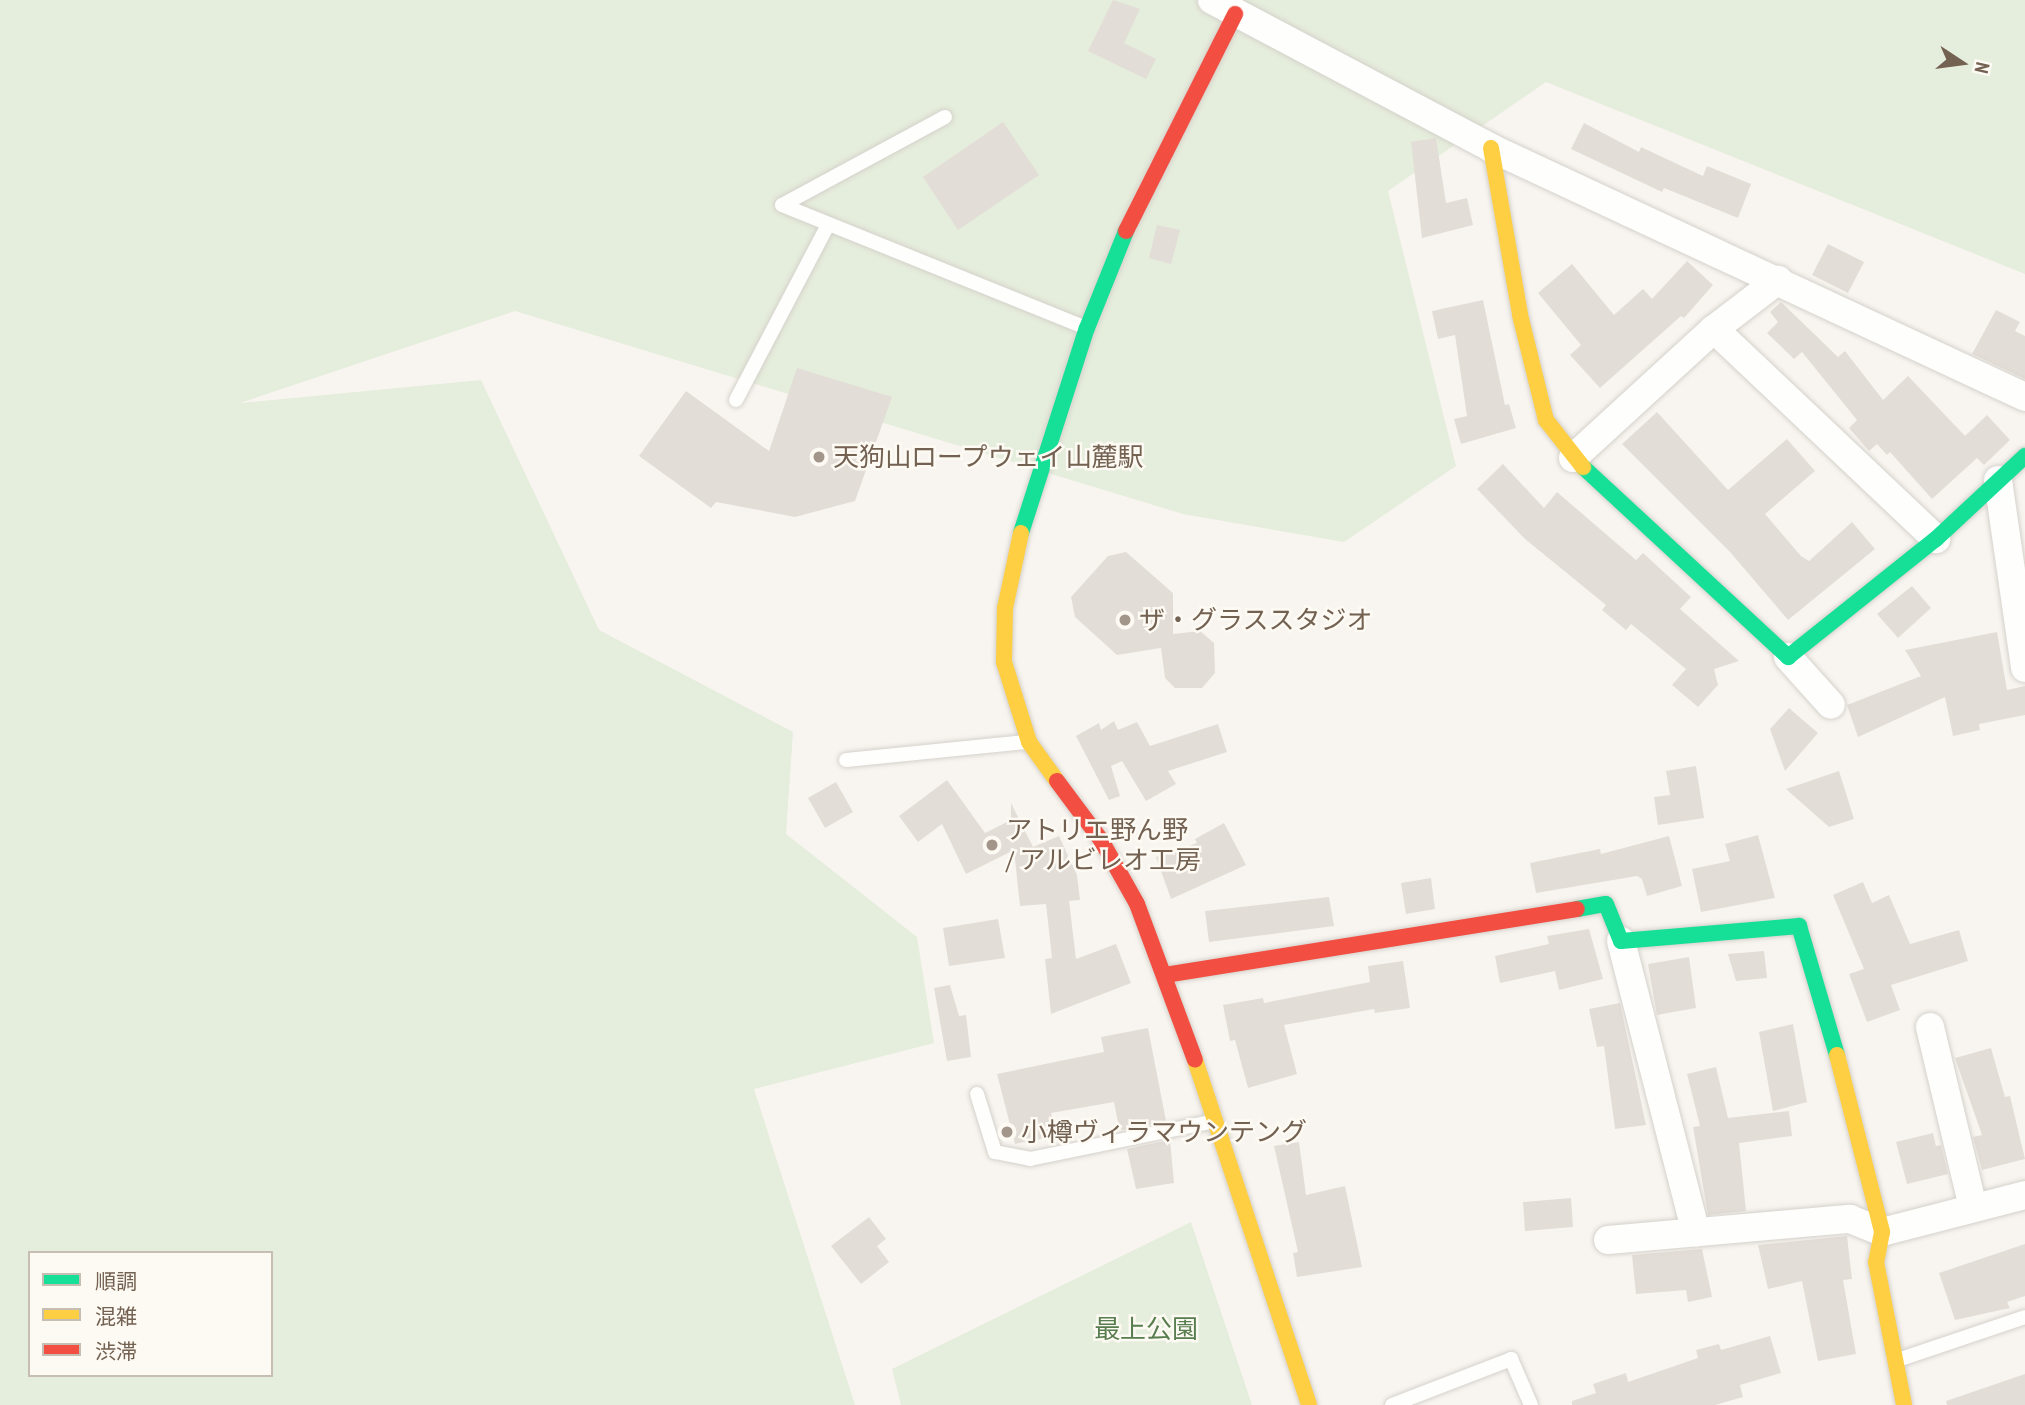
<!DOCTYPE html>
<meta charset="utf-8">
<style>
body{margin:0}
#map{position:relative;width:2025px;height:1405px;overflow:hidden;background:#f8f5f0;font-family:"PT Sans Narrow","Noto Sans JP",sans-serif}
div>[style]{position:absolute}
.green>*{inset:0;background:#e5eddc}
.building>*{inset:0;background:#e3ddd7}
.roads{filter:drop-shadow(0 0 2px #d5d1cb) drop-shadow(0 0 2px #d5d1cb)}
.lane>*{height:14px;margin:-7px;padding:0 7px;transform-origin:7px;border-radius:7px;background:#fefefd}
.street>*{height:28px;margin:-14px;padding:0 14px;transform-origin:14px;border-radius:14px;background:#fefefd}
.fast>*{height:16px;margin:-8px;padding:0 8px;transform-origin:8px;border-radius:8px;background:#16e098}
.slow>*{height:16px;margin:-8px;padding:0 8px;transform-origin:8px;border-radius:8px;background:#ffcf43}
.jam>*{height:16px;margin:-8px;padding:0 8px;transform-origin:8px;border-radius:8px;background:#f24e42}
.dots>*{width:19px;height:19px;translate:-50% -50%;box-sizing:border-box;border:4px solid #fdfaf3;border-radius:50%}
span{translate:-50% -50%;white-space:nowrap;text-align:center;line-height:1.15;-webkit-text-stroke:5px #fdfaf3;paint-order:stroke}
.poi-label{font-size:26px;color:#736152}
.left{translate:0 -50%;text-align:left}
.park-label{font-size:26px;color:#587d4f}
.legend{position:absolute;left:28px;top:1251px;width:245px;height:126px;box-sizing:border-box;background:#fdfaf3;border:2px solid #c6bdb3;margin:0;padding:9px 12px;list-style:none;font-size:21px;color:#736152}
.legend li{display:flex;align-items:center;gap:14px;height:35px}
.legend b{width:35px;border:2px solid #c6bdb3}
.north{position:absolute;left:1927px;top:28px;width:70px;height:70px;-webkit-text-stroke:5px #fdfaf3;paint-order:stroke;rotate:103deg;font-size:19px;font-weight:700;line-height:28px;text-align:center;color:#736152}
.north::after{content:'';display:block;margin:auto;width:24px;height:32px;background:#736152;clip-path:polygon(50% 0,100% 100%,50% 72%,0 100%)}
</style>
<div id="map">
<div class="green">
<i style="clip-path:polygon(evenodd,0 0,2025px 0,2025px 274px,1546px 82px,1388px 191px,1456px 466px,1344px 542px,1183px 514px,515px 311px,240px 403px,481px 380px,599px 630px,793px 732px,786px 834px,917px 937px,934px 1043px,754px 1089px,855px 1405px,0 1405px,0 0,30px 1253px,271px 1253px,271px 1375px,30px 1375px,30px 1253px)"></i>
<i style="clip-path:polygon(1191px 1222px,1252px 1405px,901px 1405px,892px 1369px)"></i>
</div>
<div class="building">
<i style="clip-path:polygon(1113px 0,1140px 9px,1124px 43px,1156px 59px,1146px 79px,1088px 51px)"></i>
<i style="clip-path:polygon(1003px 122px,1039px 175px,958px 230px,923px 177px)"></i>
<i style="clip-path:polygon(1584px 123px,1639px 152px,1641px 147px,1703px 176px,1707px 166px,1751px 184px,1738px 218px,1664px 188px,1662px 192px,1571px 149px)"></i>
<i style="clip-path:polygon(1436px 138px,1446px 203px,1467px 198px,1473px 225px,1422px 238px,1411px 142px)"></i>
<i style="clip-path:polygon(1157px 225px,1180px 230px,1171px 264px,1149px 258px)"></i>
<i style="clip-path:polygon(1828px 244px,1864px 262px,1848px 293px,1812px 275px)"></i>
<i style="clip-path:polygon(1687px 261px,1713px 285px,1684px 318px,1681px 316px,1600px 388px,1570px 355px,1581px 345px,1538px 293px,1572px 264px,1614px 315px,1643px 289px,1652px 299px)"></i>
<i style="clip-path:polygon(1483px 300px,1505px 405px,1509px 404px,1516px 428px,1461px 444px,1454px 419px,1467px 416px,1455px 335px,1438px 339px,1432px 311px)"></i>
<i style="clip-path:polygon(1781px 302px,1838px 357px,1845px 351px,1883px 400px,1908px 376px,1965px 436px,1987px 415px,2010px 440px,1984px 465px,1977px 458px,1932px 499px,1890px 452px,1887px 455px,1877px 444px,1869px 451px,1849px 428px,1857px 420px,1802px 352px,1794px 359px,1767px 333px,1778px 322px,1770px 312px)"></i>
<i style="clip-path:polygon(1996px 310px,2020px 322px,2015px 331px,2025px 336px,2025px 379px,1972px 354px)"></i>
<i style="clip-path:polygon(797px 368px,892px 397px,855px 501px,795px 517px,716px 502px,711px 508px,639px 456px,686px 391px,769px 451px)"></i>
<i style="clip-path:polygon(1657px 412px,1728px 490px,1787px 439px,1815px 471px,1765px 514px,1801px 556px,1809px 561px,1852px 522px,1875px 549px,1788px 620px,1730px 552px,1622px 444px)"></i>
<i style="clip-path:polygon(1503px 464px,1544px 508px,1557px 492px,1636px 560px,1643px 553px,1691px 597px,1680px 609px,1739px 661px,1714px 669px,1718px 685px,1698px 707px,1672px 685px,1686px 669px,1631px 624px,1626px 630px,1602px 610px,1606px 605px,1525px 539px,1477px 489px)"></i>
<i style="clip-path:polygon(1126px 552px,1173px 593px,1173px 634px,1200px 631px,1214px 643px,1215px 673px,1202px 688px,1175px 688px,1165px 678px,1161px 648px,1117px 655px,1075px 617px,1071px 597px,1108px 556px)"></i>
<i style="clip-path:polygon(1912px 586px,1931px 608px,1898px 638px,1877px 614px)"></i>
<i style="clip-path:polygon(1997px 632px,2007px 690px,2025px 686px,2025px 715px,1979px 724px,1980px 730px,1953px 736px,1945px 697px,1858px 737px,1847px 705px,1921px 676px,1905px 650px)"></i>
<i style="clip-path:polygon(1789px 708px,1818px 733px,1785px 771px,1770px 729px)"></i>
<i style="clip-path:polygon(1114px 721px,1118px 730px,1137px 722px,1150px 746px,1218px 724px,1227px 752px,1168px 771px,1176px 784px,1146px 801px,1122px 761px,1111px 766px,1120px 796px,1109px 800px,1076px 736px,1099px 723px,1101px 730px)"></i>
<i style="clip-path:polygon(1696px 766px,1704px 818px,1658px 825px,1654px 797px,1670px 795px,1666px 771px)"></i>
<i style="clip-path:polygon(1839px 771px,1854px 819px,1829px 827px,1786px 789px)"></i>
<i style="clip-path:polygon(947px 780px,985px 833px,1011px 820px,1011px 803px,1033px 847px,1059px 836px,1077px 875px,1080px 900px,1069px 901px,1076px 959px,1116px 944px,1131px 983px,1051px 1014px,1045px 959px,1052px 958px,1046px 904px,1020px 906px,1014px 850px,966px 874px,942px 824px,918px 842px,899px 816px)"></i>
<i style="clip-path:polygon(836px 782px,853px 812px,825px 828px,808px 798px)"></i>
<i style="clip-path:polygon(1224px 823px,1246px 865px,1171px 899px,1156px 857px,1197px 843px,1195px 839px)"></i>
<i style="clip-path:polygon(1758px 835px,1775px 898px,1701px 912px,1692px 869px,1730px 861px,1725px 844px)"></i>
<i style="clip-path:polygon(1669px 836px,1682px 886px,1647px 896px,1642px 879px,1637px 876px,1536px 893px,1530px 863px,1600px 849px,1601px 854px)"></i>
<i style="clip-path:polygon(1431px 878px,1435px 909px,1406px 914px,1401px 883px)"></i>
<i style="clip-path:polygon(1863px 882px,1872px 903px,1889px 895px,1910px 944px,1959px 930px,1968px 961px,1891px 985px,1900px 1010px,1867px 1022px,1849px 974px,1864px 969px,1833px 895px)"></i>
<i style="clip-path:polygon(1329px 897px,1334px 926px,1209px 942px,1205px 911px)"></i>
<i style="clip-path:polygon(998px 919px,1005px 958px,949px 966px,943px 928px)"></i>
<i style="clip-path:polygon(1589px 929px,1603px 979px,1559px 990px,1555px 971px,1500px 983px,1495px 956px,1549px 944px,1547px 936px)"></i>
<i style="clip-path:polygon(1764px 951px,1767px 978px,1736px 981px,1728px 954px)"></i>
<i style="clip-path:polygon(1689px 957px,1696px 1008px,1657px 1015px,1648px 964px)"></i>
<i style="clip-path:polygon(1403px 961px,1410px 1008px,1375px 1013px,1374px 1009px,1284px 1025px,1297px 1074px,1248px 1088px,1235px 1040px,1230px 1041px,1223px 1005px,1263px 998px,1264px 1003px,1370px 982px,1368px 966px)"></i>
<i style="clip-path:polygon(950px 985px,959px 1016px,966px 1015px,971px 1057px,947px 1061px,934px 988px)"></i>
<i style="clip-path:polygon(1620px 1003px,1646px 1125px,1615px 1129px,1604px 1046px,1597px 1047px,1589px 1009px)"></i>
<i style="clip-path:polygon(1793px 1024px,1807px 1102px,1773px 1111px,1759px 1032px)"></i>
<i style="clip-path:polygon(1148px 1028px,1166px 1121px,1123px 1130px,1119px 1128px,1114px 1102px,1051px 1113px,1057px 1136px,1015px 1144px,997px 1074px,1104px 1052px,1101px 1037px)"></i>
<i style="clip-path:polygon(1991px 1048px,2005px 1097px,2010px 1096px,2025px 1159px,1982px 1170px,1973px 1137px,1982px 1135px,1955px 1058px)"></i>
<i style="clip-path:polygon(1716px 1067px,1728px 1118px,1789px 1111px,1792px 1136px,1739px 1143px,1746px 1211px,1708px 1215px,1693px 1127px,1700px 1126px,1687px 1074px)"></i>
<i style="clip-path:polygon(1933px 1133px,1936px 1146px,1941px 1145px,1948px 1174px,1907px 1184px,1896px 1142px)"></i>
<i style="clip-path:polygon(1170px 1140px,1174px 1183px,1136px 1189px,1127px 1149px)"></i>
<i style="clip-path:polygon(1299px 1142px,1306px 1195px,1345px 1186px,1362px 1267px,1297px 1277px,1293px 1253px,1298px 1252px,1274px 1146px)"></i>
<i style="clip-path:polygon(1571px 1198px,1573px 1227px,1525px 1231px,1523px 1202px)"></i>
<i style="clip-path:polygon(869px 1217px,886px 1239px,877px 1246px,889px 1262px,861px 1284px,831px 1246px)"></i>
<i style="clip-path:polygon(1847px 1236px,1852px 1279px,1843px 1280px,1856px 1354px,1818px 1361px,1802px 1281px,1768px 1289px,1758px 1245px)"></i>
<i style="clip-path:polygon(2025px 1244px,2025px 1296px,2007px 1302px,2010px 1308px,1955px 1320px,1939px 1273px)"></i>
<i style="clip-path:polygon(1702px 1249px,1712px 1297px,1688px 1302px,1686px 1290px,1636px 1294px,1632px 1255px)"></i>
<i style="clip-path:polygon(1770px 1336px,1781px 1373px,1740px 1385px,1743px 1397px,1715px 1405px,1572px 1405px,1572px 1401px,1596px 1393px,1593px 1384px,1626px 1373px,1628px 1382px,1698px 1358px,1696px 1350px,1719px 1344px,1721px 1350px)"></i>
<i style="clip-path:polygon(2025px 1374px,2025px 1405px,1947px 1405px,1946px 1401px)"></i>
</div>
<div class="roads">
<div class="lane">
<i style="left:945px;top:117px;width:185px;rotate:151.6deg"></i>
<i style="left:782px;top:205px;width:328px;rotate:22deg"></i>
<i style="left:736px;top:400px;width:198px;rotate:-62.3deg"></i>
<i style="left:846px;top:760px;width:181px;rotate:-5.7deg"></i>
<i style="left:977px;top:1094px;width:61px;rotate:72.8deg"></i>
<i style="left:995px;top:1152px;width:36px;rotate:11deg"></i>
<i style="left:1030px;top:1159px;width:189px;rotate:-11.6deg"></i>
<i style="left:1898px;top:1360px;width:134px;rotate:-18.7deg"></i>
<i style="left:1392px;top:1405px;width:128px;rotate:-21.1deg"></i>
<i style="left:1511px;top:1359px;width:50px;rotate:66.5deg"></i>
</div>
<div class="street">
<i style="left:1212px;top:0;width:316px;rotate:27.9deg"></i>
<i style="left:1491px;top:148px;width:589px;rotate:25deg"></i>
<i style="left:1714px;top:329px;width:306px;rotate:43.4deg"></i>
<i style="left:1573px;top:458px;width:191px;rotate:-42.5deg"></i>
<i style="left:1714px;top:329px;width:81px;rotate:-37.4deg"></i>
<i style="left:1998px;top:480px;width:190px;rotate:81.8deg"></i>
<i style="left:1788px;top:657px;width:64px;rotate:48.1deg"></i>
<i style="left:1621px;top:941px;width:301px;rotate:75.6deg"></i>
<i style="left:1930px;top:1027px;width:186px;rotate:76.6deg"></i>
<i style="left:1608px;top:1240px;width:243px;rotate:-5deg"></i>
<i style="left:1850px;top:1219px;width:35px;rotate:22deg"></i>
<i style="left:1882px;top:1232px;width:148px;rotate:-14.5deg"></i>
</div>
<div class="fast">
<i style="left:1583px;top:467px;width:280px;rotate:42.8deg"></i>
<i style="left:1788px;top:657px;width:189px;rotate:-38.6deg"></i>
<i style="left:1936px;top:539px;width:122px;rotate:-43deg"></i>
<i style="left:1021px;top:533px;width:215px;rotate:-72.2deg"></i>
<i style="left:1087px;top:328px;width:105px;rotate:-68.1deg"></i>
<i style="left:1577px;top:909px;width:29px;rotate:-10deg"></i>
<i style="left:1606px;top:904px;width:40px;rotate:68deg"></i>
<i style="left:1621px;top:941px;width:179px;rotate:-4.8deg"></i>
<i style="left:1799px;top:926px;width:134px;rotate:73.6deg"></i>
</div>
<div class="slow">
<i style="left:1491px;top:148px;width:169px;rotate:80.1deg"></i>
<i style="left:1520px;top:315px;width:108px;rotate:76.1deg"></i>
<i style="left:1546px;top:420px;width:60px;rotate:51.8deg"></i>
<i style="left:1021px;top:533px;width:77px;rotate:102deg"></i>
<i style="left:1005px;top:608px;width:54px;rotate:91.1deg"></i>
<i style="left:1004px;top:662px;width:84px;rotate:72.6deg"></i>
<i style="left:1029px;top:742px;width:48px;rotate:54.3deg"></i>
<i style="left:1837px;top:1055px;width:183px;rotate:75.7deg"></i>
<i style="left:1882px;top:1232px;width:31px;rotate:101deg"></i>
<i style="left:1876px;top:1262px;width:146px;rotate:78.9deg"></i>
<i style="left:1195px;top:1060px;width:363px;rotate:71.7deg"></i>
</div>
<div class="jam">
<i style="left:1126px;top:231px;width:243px;rotate:-63.3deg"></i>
<i style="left:1057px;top:781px;width:74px;rotate:53.3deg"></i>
<i style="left:1101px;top:840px;width:73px;rotate:60.6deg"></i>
<i style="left:1137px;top:904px;width:166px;rotate:69.6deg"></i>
<i style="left:1165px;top:975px;width:417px;rotate:-9.1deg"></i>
</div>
</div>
<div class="dots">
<i style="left:819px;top:457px;background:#a29589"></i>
<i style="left:1125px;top:620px;background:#a29589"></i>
<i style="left:992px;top:845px;background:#a29589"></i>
<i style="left:1007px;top:1132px;background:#a29589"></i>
</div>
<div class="poi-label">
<span class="left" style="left:833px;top:457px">天狗山ロープウェイ山麓駅</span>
<span class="left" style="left:1139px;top:620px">ザ・グラススタジオ</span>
<span class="left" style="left:1006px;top:845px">アトリエ野ん野<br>/ アルビレオ工房</span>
<span class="left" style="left:1021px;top:1132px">小樽ヴィラマウンテング</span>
</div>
<div class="park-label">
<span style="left:1146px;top:1329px">最上公園</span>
</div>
<ul class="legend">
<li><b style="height:9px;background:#16e098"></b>順調</li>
<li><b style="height:9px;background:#ffcf43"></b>混雑</li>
<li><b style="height:9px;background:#f24e42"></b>渋滞</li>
</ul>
<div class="north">N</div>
</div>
